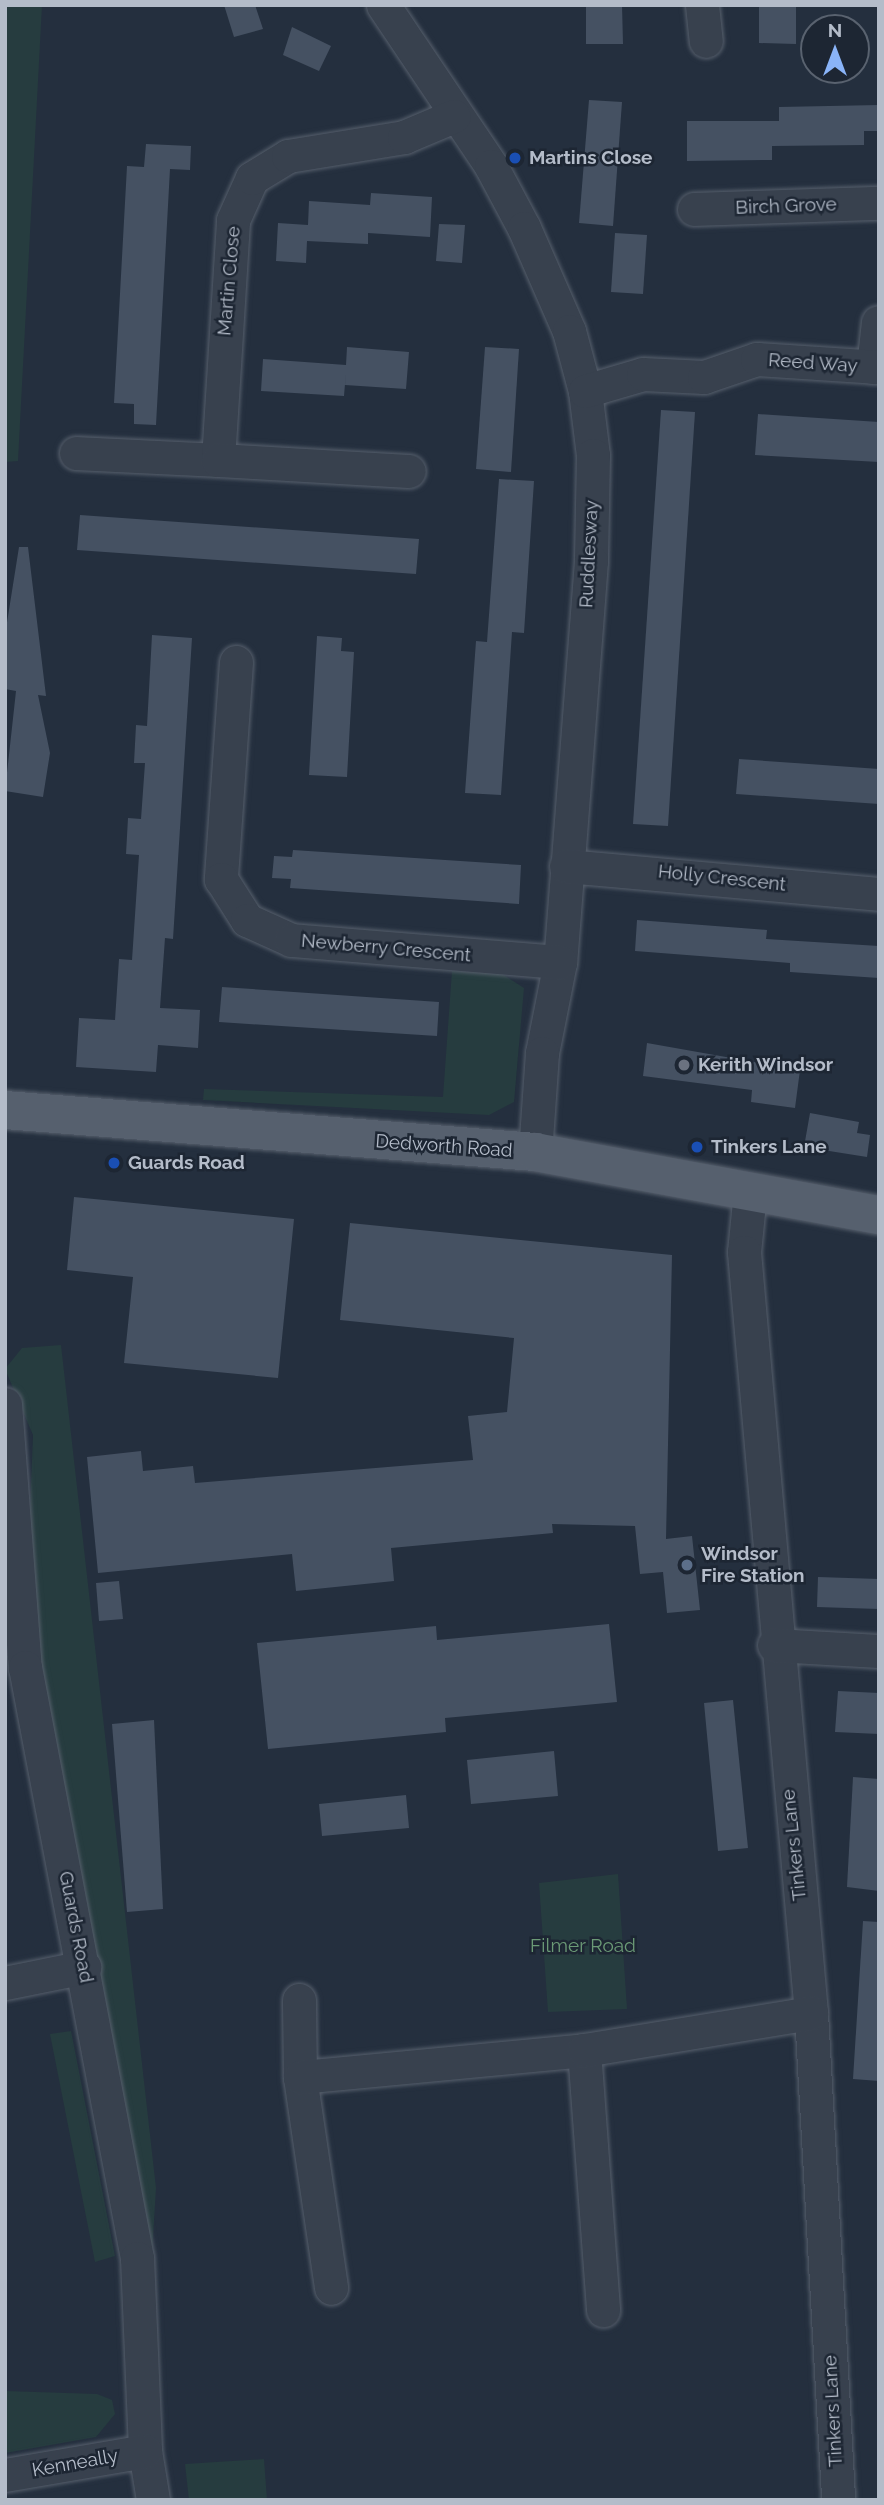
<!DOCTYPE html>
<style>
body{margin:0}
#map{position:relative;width:884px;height:2505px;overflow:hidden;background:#242f3e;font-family:Raleway,sans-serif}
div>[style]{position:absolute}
.green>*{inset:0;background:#263c3f}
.building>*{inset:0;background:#455162}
.roads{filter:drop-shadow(0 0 2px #565f6c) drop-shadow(0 0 2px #565f6c)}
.minor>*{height:33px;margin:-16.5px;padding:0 16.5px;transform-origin:16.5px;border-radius:16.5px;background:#38414e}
.major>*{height:38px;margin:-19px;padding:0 19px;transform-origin:19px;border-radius:19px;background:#56606e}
.dots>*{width:19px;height:19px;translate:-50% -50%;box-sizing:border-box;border:4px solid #1d2633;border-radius:50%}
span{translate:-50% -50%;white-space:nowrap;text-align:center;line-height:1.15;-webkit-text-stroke:5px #1d2633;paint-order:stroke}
.poi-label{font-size:19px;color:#b4bcc9;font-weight:700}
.left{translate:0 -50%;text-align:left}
.street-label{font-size:19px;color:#b4bcc9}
.park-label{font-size:19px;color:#6b9a76}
.frame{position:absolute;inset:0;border:7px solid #b4bcc9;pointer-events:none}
.north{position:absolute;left:800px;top:14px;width:70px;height:70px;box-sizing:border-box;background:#1d2633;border:2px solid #59626f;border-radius:50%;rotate:0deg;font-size:19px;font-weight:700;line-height:28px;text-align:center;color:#b4bcc9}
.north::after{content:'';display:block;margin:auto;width:24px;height:32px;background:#8ab4f8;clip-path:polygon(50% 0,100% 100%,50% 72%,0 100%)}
</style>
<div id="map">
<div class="green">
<i style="clip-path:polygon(5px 5px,42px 5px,18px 461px,5px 462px)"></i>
<i style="clip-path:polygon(452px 971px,502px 974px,524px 988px,514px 1102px,489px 1115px,203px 1100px,204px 1089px,443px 1097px)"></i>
<i style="clip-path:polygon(61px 1345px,156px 2188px,152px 2254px,27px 1590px,33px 1435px,5px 1369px,22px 1348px)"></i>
<i style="clip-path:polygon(618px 1874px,627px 2009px,548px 2012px,539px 1883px)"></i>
<i style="clip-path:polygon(71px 2031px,115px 2256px,95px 2262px,50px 2034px)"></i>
<i style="clip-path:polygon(5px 2391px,97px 2394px,112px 2400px,115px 2414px,96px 2437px,5px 2453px)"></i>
<i style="clip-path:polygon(264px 2459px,267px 2500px,189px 2500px,185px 2464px)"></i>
</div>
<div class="building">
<i style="clip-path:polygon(224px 5px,255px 5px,263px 29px,234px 37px)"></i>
<i style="clip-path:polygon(586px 5px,622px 5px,623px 44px,586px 44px)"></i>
<i style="clip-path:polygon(759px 5px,796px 5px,796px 44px,759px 43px)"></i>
<i style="clip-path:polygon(292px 27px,331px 46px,319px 71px,283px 55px)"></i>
<i style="clip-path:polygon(589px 100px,622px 102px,613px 226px,579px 223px)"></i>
<i style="clip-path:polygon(879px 105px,879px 131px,864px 131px,864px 145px,772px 146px,772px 160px,687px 161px,687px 121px,779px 121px,779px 107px)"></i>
<i style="clip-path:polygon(146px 144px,191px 146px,190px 170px,170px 169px,156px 425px,134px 424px,134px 404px,114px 403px,127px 166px,144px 167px)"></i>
<i style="clip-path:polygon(371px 193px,432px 197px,430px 237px,368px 233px,368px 244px,307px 241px,306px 263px,276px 261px,278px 223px,308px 225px,309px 201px,370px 205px)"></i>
<i style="clip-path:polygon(439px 224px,465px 225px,462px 263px,436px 261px)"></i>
<i style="clip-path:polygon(615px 233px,647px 235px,643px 294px,611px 292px)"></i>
<i style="clip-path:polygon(347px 347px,409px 352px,406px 389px,345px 385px,346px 372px,344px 396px,261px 391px,263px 359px,346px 365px)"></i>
<i style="clip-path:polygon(485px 347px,519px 349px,511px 472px,476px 469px)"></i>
<i style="clip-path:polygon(661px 410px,695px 412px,668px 826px,633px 824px)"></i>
<i style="clip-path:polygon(758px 414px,879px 422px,879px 462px,755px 455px)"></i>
<i style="clip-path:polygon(499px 479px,534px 481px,524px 633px,512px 632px,501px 795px,465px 793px,476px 641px,487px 642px)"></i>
<i style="clip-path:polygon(80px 515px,419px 539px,416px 574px,77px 550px)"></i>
<i style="clip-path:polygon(19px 547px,28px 547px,46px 696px,38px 695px,50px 753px,43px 797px,5px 791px,16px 691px,5px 689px,5px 635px)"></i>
<i style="clip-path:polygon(152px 635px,192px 638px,173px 939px,165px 938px,160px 1008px,200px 1010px,198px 1048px,158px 1045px,156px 1072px,76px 1067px,79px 1018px,115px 1020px,119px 959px,132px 960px,139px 855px,126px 854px,128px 818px,141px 819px,145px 763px,134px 763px,136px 725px,147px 726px)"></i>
<i style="clip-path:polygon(317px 636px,342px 638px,341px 651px,354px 652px,347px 777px,309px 775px)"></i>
<i style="clip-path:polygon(739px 759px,879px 769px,879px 804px,736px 794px)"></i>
<i style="clip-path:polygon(293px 850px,521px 865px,519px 904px,290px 888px,291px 879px,272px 878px,274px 856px,292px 857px)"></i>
<i style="clip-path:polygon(637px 920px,767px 930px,766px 939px,879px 946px,879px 978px,790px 972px,790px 963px,635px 951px)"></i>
<i style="clip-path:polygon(222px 987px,439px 1002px,437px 1036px,219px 1022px)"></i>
<i style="clip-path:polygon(647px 1043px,800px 1070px,795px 1108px,751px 1102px,752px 1090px,643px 1076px)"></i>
<i style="clip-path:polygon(810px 1113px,859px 1122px,857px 1133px,870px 1135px,867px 1157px,804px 1147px)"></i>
<i style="clip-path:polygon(74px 1197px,294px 1219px,278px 1378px,124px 1363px,133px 1277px,67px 1270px)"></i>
<i style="clip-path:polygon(350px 1223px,672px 1255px,666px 1539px,692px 1536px,700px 1610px,667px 1613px,663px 1572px,640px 1574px,635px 1526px,552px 1524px,553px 1533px,391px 1548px,394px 1581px,296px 1591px,292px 1554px,98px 1573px,87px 1457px,141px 1451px,143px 1471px,193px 1466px,195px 1483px,473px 1460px,468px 1416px,507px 1412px,514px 1338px,340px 1320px)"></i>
<i style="clip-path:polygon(818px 1577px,879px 1579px,879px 1609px,817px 1607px)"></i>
<i style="clip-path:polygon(119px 1581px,123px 1619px,99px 1621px,96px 1583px)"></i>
<i style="clip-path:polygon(609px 1624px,617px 1702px,445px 1718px,446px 1732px,268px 1749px,257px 1643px,436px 1626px,437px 1640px)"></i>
<i style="clip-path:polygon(838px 1691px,879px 1693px,879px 1734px,835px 1732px)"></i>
<i style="clip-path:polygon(733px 1700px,748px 1848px,718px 1851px,704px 1703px)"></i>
<i style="clip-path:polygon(154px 1720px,163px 1909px,127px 1912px,112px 1724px)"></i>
<i style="clip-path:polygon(554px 1751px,558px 1796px,471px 1804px,467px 1760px)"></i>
<i style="clip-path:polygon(853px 1777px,879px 1779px,879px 1891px,847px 1887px)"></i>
<i style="clip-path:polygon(406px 1795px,409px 1828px,322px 1836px,319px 1804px)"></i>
<i style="clip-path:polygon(863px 1921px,879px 1922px,879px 2081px,853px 2079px)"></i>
</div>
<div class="roads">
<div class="minor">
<i style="left:383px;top:5px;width:194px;rotate:56.1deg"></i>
<i style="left:491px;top:166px;width:70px;rotate:62deg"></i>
<i style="left:524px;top:228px;width:112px;rotate:66.4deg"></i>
<i style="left:569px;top:331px;width:62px;rotate:75.1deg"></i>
<i style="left:585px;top:391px;width:64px;rotate:82.9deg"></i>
<i style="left:593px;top:455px;width:106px;rotate:91.1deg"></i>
<i style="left:591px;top:561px;width:402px;rotate:94.4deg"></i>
<i style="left:560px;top:962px;width:93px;rotate:101.2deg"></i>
<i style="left:542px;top:1053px;width:99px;rotate:94deg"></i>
<i style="left:702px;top:5px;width:36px;rotate:84deg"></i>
<i style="left:694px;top:209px;width:185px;rotate:-1.9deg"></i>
<i style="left:873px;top:367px;width:45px;rotate:-83.7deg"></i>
<i style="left:585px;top:391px;width:60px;rotate:-16.3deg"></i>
<i style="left:643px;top:374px;width:61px;rotate:2.8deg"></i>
<i style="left:704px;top:377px;width:56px;rotate:-18.8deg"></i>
<i style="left:757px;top:359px;width:122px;rotate:3.8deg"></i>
<i style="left:76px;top:453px;width:142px;rotate:2.8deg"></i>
<i style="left:218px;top:460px;width:240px;rotate:-86.4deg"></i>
<i style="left:233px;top:220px;width:46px;rotate:-65.7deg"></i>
<i style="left:252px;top:178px;width:42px;rotate:-31.4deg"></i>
<i style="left:288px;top:156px;width:118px;rotate:-9.3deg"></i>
<i style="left:404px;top:137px;width:54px;rotate:-22.8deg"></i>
<i style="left:218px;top:460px;width:191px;rotate:3.3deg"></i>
<i style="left:236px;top:662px;width:218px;rotate:94deg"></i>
<i style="left:221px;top:879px;width:49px;rotate:57.6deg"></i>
<i style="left:247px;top:920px;width:48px;rotate:24.4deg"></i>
<i style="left:291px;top:940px;width:270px;rotate:4.7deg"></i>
<i style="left:566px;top:866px;width:314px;rotate:5.1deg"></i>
<i style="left:750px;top:1192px;width:60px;rotate:95.7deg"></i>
<i style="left:744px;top:1252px;width:764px;rotate:84.97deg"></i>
<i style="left:811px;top:2013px;width:488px;rotate:86.8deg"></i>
<i style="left:5px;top:1404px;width:264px;rotate:85.7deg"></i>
<i style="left:25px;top:1667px;width:602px;rotate:79.27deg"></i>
<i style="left:137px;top:2258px;width:193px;rotate:87.6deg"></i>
<i style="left:145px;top:2451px;width:50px;rotate:80.7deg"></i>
<i style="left:774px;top:1645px;width:105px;rotate:3.3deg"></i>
<i style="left:5px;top:1983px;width:81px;rotate:-11.4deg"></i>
<i style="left:299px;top:2000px;width:77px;rotate:89.3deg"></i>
<i style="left:300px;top:2077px;width:213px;rotate:81.6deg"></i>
<i style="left:584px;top:2050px;width:261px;rotate:85.8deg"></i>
<i style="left:300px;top:2077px;width:285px;rotate:-5.4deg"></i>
<i style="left:584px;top:2050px;width:230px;rotate:-9.3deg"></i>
<i style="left:5px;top:2475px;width:142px;rotate:-9.7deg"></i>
</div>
<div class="major">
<i style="left:5px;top:1110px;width:532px;rotate:4.53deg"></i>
<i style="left:535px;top:1152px;width:350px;rotate:10.4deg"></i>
</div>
</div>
<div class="dots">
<i style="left:515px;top:158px;background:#1a4fb4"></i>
<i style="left:684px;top:1065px;background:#6b7280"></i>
<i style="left:697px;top:1147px;background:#1a4fb4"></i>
<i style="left:114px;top:1163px;background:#1a4fb4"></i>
<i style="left:687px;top:1565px;background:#5c6f8a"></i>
</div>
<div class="poi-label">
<span class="left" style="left:529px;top:158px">Martins Close</span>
<span class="left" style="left:698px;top:1065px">Kerith Windsor</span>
<span class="left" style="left:711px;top:1147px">Tinkers Lane</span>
<span class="left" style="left:128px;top:1163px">Guards Road</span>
<span class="left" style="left:701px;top:1565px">Windsor<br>Fire Station</span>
</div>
<div class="street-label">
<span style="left:786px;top:206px;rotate:-2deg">Birch Grove</span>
<span style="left:229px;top:281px;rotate:-85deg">Martin Close</span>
<span style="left:813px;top:363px;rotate:4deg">Reed Way</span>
<span style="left:589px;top:554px;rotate:-87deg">Ruddlesway</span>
<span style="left:722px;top:878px;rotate:6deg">Holly Crescent</span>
<span style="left:386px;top:948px;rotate:5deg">Newberry Crescent</span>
<span style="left:444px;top:1146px;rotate:4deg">Dedworth Road</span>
<span style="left:794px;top:1845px;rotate:-96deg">Tinkers Lane</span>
<span style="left:76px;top:1927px;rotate:79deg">Guards Road</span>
<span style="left:833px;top:2411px;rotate:-93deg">Tinkers Lane</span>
<span style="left:75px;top:2463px;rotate:-10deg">Kenneally</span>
</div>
<div class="park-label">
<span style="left:583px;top:1946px">Filmer Road</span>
</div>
<div class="frame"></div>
<div class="north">N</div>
</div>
